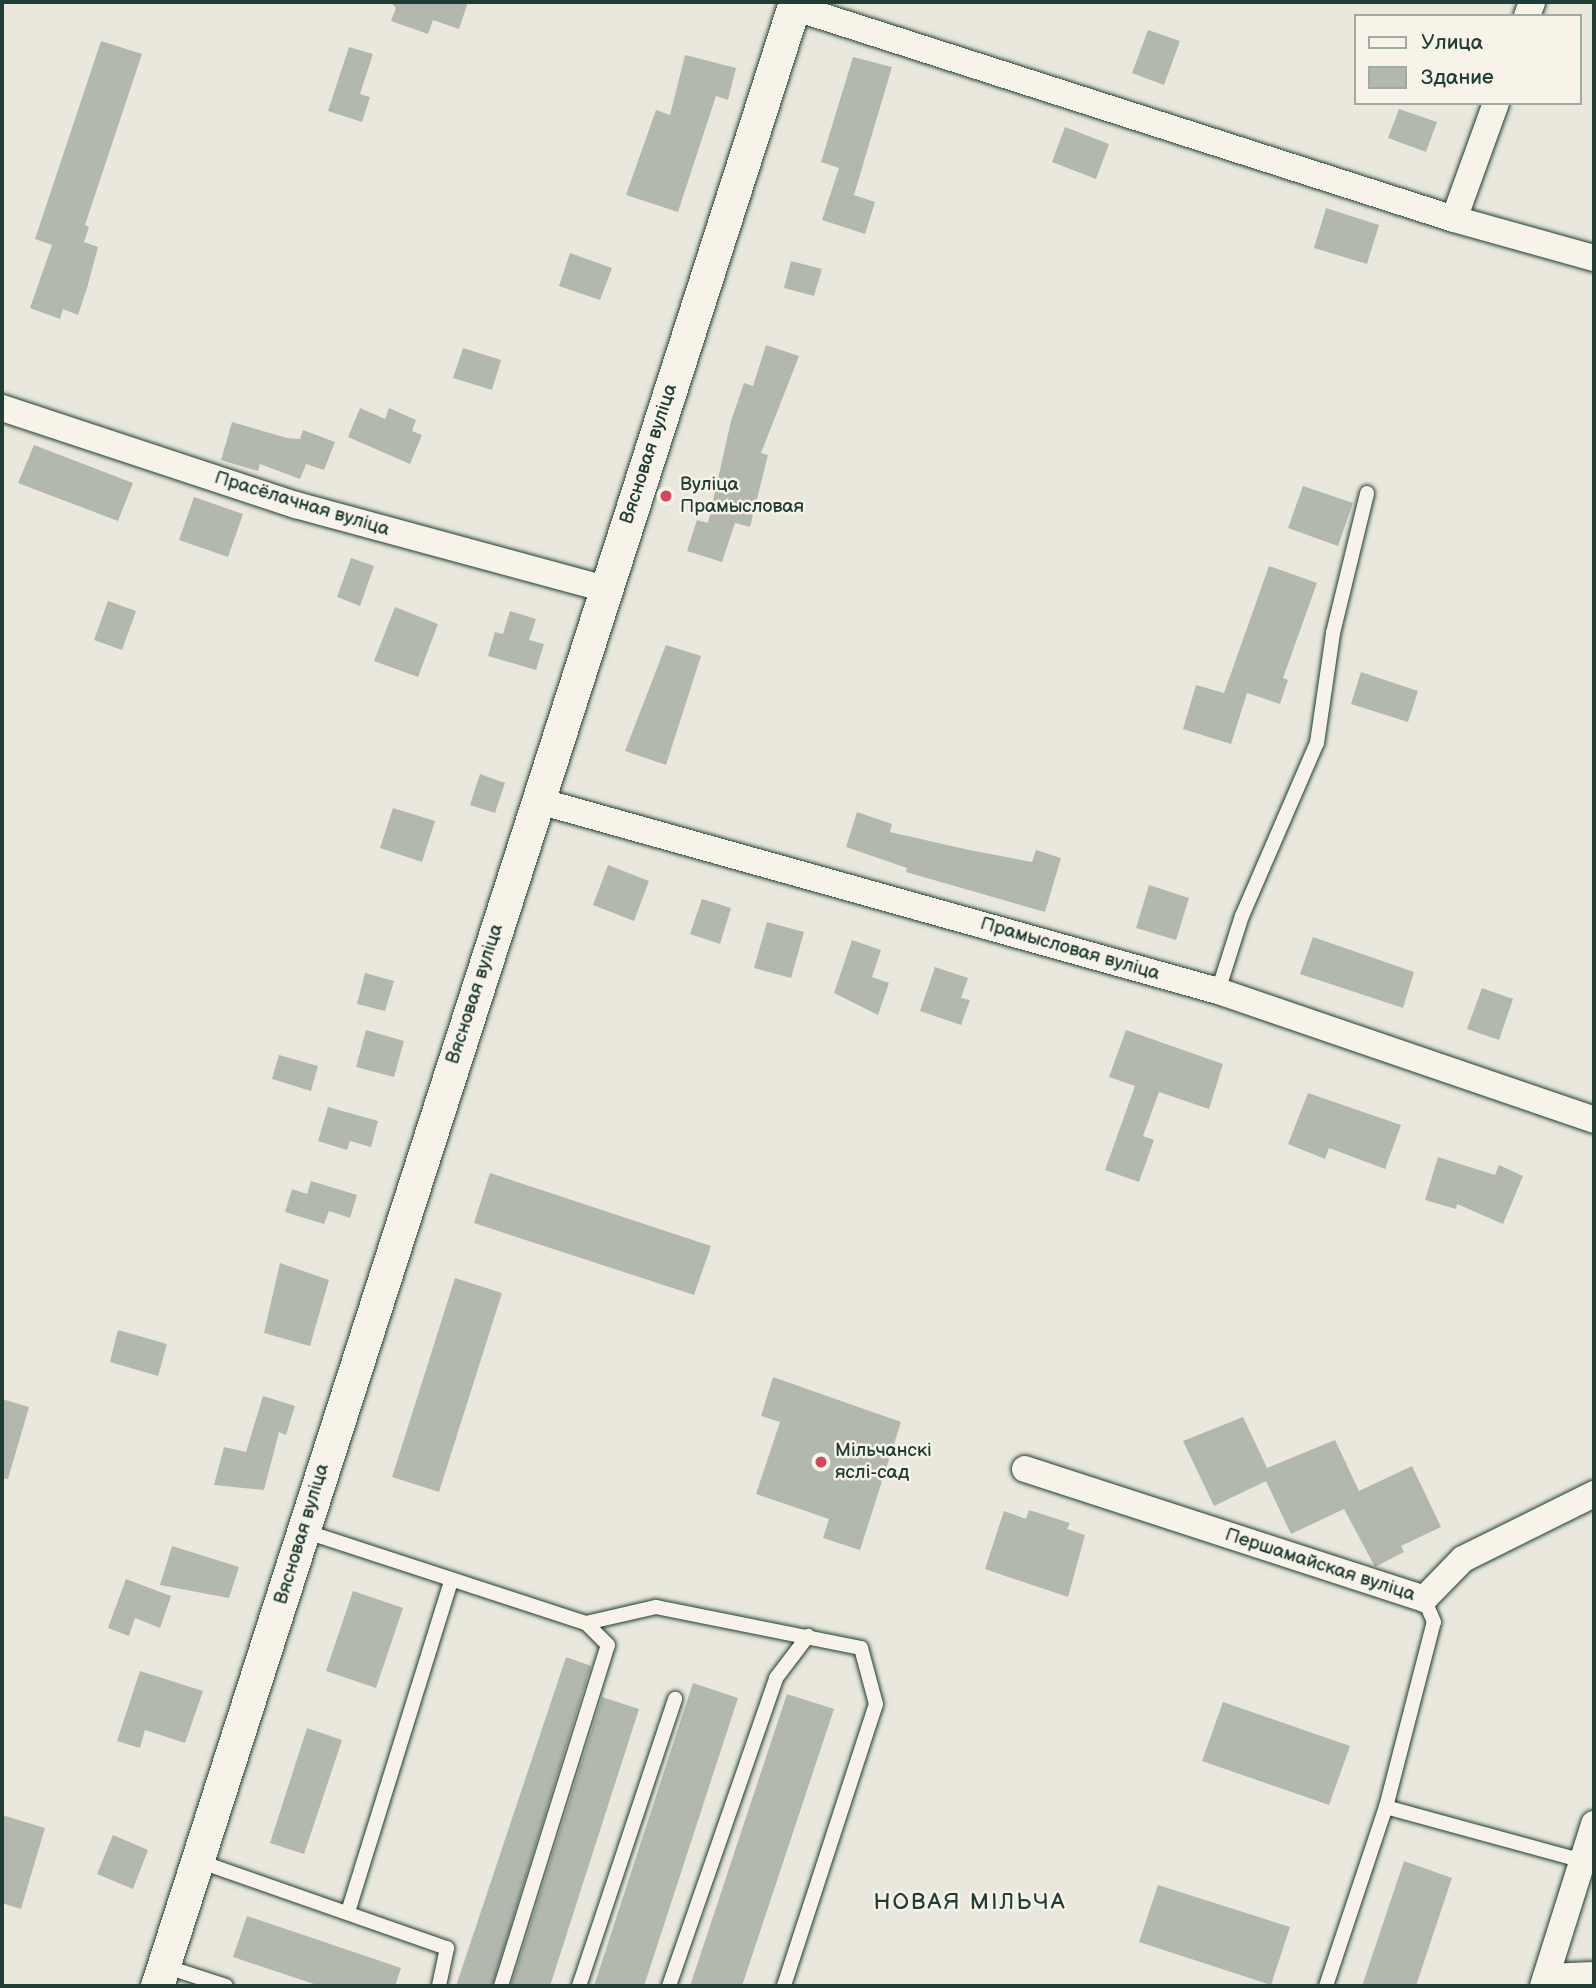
<!DOCTYPE html>
<meta charset="utf-8">
<style>
body{margin:0}
#map{position:relative;width:1596px;height:1988px;overflow:hidden;background:#eae8dd;font-family:"Balsamiq Sans",sans-serif}
div>[style]{position:absolute}
.building>*{inset:0;background:#b2b8ae}
.roads{filter:drop-shadow(0 0 2px #1f3d34) drop-shadow(0 0 2px #1f3d34)}
.service>*{height:14px;margin:-7px;padding:0 7px;transform-origin:7px;border-radius:7px;background:#f7f3e8}
.minor>*{height:26px;margin:-13px;padding:0 13px;transform-origin:13px;border-radius:13px;background:#f7f3e8}
.tertiary>*{height:33px;margin:-16.5px;padding:0 16.5px;transform-origin:16.5px;border-radius:16.5px;background:#f7f3e8}
.dots>*{width:19px;height:19px;translate:-50% -50%;box-sizing:border-box;border:4px solid #f7f3e8;border-radius:50%}
span{translate:-50% -50%;white-space:nowrap;text-align:center;line-height:1.15;-webkit-text-stroke:5px #f7f3e8;paint-order:stroke}
.street-label{font-size:19px;color:#1f3d34}
.poi-label{font-size:19px;color:#1f3d34}
.left{translate:0 -50%;text-align:left}
.quarter-label{font-size:23px;color:#1f3d34;letter-spacing:2px}
.frame{position:absolute;inset:0;border:4px solid #1f3d34;pointer-events:none}
.legend{position:absolute;left:1354px;top:14px;width:228px;height:91px;box-sizing:border-box;background:#f7f3e8;border:2px solid #a1aaa0;margin:0;padding:9px 12px;list-style:none;font-size:21px;color:#1f3d34}
.legend li{display:flex;align-items:center;gap:14px;height:35px}
.legend b{width:35px;border:2px solid #a1aaa0}
</style>
<div id="map">
<div class="building">
<i style="clip-path:polygon(390px 2px,468px 2px,459px 29px,433px 20px,428px 34px,391px 21px,396px 8px)"></i>
<i style="clip-path:polygon(1148px 30px,1180px 41px,1164px 85px,1132px 73px)"></i>
<i style="clip-path:polygon(101px 41px,142px 54px,85px 225px,89px 227px,84px 242px,98px 247px,87px 288px,78px 315px,63px 309px,60px 319px,30px 308px,52px 245px,35px 239px)"></i>
<i style="clip-path:polygon(349px 47px,373px 54px,360px 94px,370px 97px,362px 122px,328px 111px)"></i>
<i style="clip-path:polygon(685px 55px,736px 68px,728px 100px,716px 96px,678px 212px,626px 195px,656px 110px,670px 115px)"></i>
<i style="clip-path:polygon(853px 57px,892px 67px,854px 195px,875px 202px,865px 234px,822px 220px,839px 168px,821px 162px)"></i>
<i style="clip-path:polygon(1399px 109px,1437px 122px,1426px 152px,1388px 138px)"></i>
<i style="clip-path:polygon(1065px 127px,1109px 144px,1096px 179px,1052px 162px)"></i>
<i style="clip-path:polygon(1326px 208px,1379px 225px,1367px 264px,1314px 248px)"></i>
<i style="clip-path:polygon(570px 253px,612px 268px,600px 300px,559px 286px)"></i>
<i style="clip-path:polygon(791px 261px,822px 269px,814px 296px,784px 288px)"></i>
<i style="clip-path:polygon(766px 345px,799px 356px,761px 453px,768px 455px,750px 527px,735px 523px,722px 562px,687px 551px,697px 520px,708px 523px,731px 421px,744px 383px,753px 386px)"></i>
<i style="clip-path:polygon(463px 348px,501px 360px,492px 390px,453px 378px)"></i>
<i style="clip-path:polygon(360px 408px,385px 419px,389px 408px,416px 420px,412px 431px,422px 435px,410px 464px,348px 437px)"></i>
<i style="clip-path:polygon(232px 422px,287px 438px,300px 439px,303px 430px,335px 442px,324px 470px,306px 464px,300px 479px,260px 464px,258px 471px,221px 460px)"></i>
<i style="clip-path:polygon(34px 445px,133px 483px,118px 521px,18px 483px)"></i>
<i style="clip-path:polygon(1303px 486px,1353px 503px,1338px 546px,1288px 528px)"></i>
<i style="clip-path:polygon(194px 497px,243px 514px,228px 557px,179px 540px)"></i>
<i style="clip-path:polygon(351px 558px,374px 566px,360px 606px,337px 597px)"></i>
<i style="clip-path:polygon(1269px 566px,1317px 583px,1283px 678px,1288px 680px,1280px 704px,1247px 693px,1231px 744px,1183px 729px,1196px 685px,1224px 693px)"></i>
<i style="clip-path:polygon(108px 601px,136px 611px,122px 650px,94px 640px)"></i>
<i style="clip-path:polygon(395px 607px,438px 624px,418px 677px,374px 661px)"></i>
<i style="clip-path:polygon(510px 611px,536px 619px,529px 640px,544px 644px,536px 670px,488px 656px,495px 632px,503px 634px)"></i>
<i style="clip-path:polygon(666px 645px,701px 656px,666px 765px,625px 751px)"></i>
<i style="clip-path:polygon(1361px 672px,1418px 691px,1408px 722px,1351px 704px)"></i>
<i style="clip-path:polygon(480px 774px,505px 783px,495px 813px,470px 805px)"></i>
<i style="clip-path:polygon(393px 808px,435px 821px,422px 862px,380px 848px)"></i>
<i style="clip-path:polygon(857px 812px,892px 824px,890px 832px,969px 850px,1032px 862px,1036px 850px,1061px 858px,1045px 912px,906px 872px,907px 868px,846px 847px)"></i>
<i style="clip-path:polygon(608px 865px,649px 881px,634px 921px,593px 905px)"></i>
<i style="clip-path:polygon(1149px 885px,1189px 898px,1176px 940px,1136px 928px)"></i>
<i style="clip-path:polygon(702px 899px,731px 908px,720px 944px,690px 934px)"></i>
<i style="clip-path:polygon(767px 922px,804px 932px,791px 978px,754px 968px)"></i>
<i style="clip-path:polygon(1313px 937px,1414px 972px,1403px 1008px,1300px 974px)"></i>
<i style="clip-path:polygon(852px 940px,881px 950px,872px 977px,889px 983px,878px 1015px,834px 993px)"></i>
<i style="clip-path:polygon(935px 967px,968px 978px,961px 998px,970px 1000px,961px 1025px,920px 1011px)"></i>
<i style="clip-path:polygon(365px 973px,394px 981px,385px 1011px,357px 1004px)"></i>
<i style="clip-path:polygon(1482px 988px,1513px 999px,1499px 1040px,1467px 1029px)"></i>
<i style="clip-path:polygon(366px 1030px,404px 1041px,394px 1077px,356px 1067px)"></i>
<i style="clip-path:polygon(1126px 1030px,1223px 1064px,1209px 1109px,1159px 1092px,1143px 1136px,1154px 1140px,1139px 1182px,1105px 1170px,1135px 1086px,1109px 1077px)"></i>
<i style="clip-path:polygon(279px 1055px,318px 1066px,311px 1091px,272px 1079px)"></i>
<i style="clip-path:polygon(1308px 1093px,1401px 1125px,1385px 1169px,1329px 1148px,1325px 1159px,1288px 1144px)"></i>
<i style="clip-path:polygon(328px 1107px,378px 1121px,371px 1147px,350px 1141px,347px 1150px,318px 1141px)"></i>
<i style="clip-path:polygon(1438px 1157px,1495px 1175px,1499px 1165px,1523px 1176px,1503px 1224px,1457px 1204px,1456px 1209px,1425px 1200px)"></i>
<i style="clip-path:polygon(490px 1173px,711px 1246px,694px 1295px,474px 1223px)"></i>
<i style="clip-path:polygon(311px 1181px,357px 1195px,350px 1218px,329px 1211px,324px 1224px,285px 1212px,292px 1189px,307px 1194px)"></i>
<i style="clip-path:polygon(280px 1263px,329px 1280px,310px 1346px,264px 1333px)"></i>
<i style="clip-path:polygon(455px 1278px,502px 1293px,439px 1492px,392px 1477px)"></i>
<i style="clip-path:polygon(118px 1330px,167px 1344px,158px 1376px,110px 1362px)"></i>
<i style="clip-path:polygon(773px 1377px,901px 1422px,860px 1550px,823px 1538px,829px 1519px,756px 1494px,780px 1422px,761px 1416px)"></i>
<i style="clip-path:polygon(263px 1396px,295px 1406px,286px 1435px,279px 1432px,264px 1490px,214px 1485px,224px 1447px,246px 1452px)"></i>
<i style="clip-path:polygon(2px 1399px,29px 1407px,8px 1479px,2px 1478px)"></i>
<i style="clip-path:polygon(1243px 1417px,1267px 1468px,1335px 1440px,1359px 1491px,1412px 1466px,1441px 1527px,1401px 1546px,1404px 1552px,1375px 1567px,1344px 1509px,1291px 1534px,1266px 1481px,1214px 1506px,1183px 1441px)"></i>
<i style="clip-path:polygon(1029px 1510px,1070px 1523px,1067px 1529px,1085px 1535px,1068px 1597px,985px 1569px,1004px 1511px,1026px 1519px)"></i>
<i style="clip-path:polygon(172px 1546px,239px 1567px,229px 1598px,160px 1585px)"></i>
<i style="clip-path:polygon(126px 1579px,171px 1596px,160px 1628px,135px 1618px,129px 1636px,108px 1628px)"></i>
<i style="clip-path:polygon(353px 1591px,403px 1608px,376px 1688px,326px 1671px)"></i>
<i style="clip-path:polygon(566px 1657px,591px 1666px,492px 1986px,456px 1986px)"></i>
<i style="clip-path:polygon(140px 1671px,203px 1691px,185px 1743px,145px 1730px,140px 1748px,117px 1741px)"></i>
<i style="clip-path:polygon(693px 1683px,738px 1698px,644px 1986px,594px 1986px)"></i>
<i style="clip-path:polygon(787px 1694px,834px 1709px,742px 1986px,690px 1986px)"></i>
<i style="clip-path:polygon(602px 1697px,639px 1709px,550px 1986px,511px 1986px)"></i>
<i style="clip-path:polygon(1223px 1702px,1350px 1746px,1329px 1805px,1202px 1761px)"></i>
<i style="clip-path:polygon(307px 1728px,342px 1740px,304px 1854px,270px 1843px)"></i>
<i style="clip-path:polygon(2px 1815px,45px 1828px,21px 1909px,2px 1903px)"></i>
<i style="clip-path:polygon(113px 1835px,148px 1850px,133px 1889px,97px 1874px)"></i>
<i style="clip-path:polygon(1404px 1861px,1452px 1878px,1416px 1986px,1362px 1986px)"></i>
<i style="clip-path:polygon(1158px 1885px,1290px 1927px,1271px 1985px,1139px 1942px)"></i>
<i style="clip-path:polygon(247px 1916px,401px 1968px,395px 1986px,320px 1986px,233px 1957px)"></i>
</div>
<div class="roads">
<div class="service">
<i style="left:1218px;top:991px;width:79px;rotate:-72.3deg"></i>
<i style="left:1242px;top:916px;width:189px;rotate:-66.6deg"></i>
<i style="left:1317px;top:743px;width:111px;rotate:-81.7deg"></i>
<i style="left:1333px;top:633px;width:144px;rotate:-76.3deg"></i>
<i style="left:304px;top:1531px;width:297px;rotate:18.1deg"></i>
<i style="left:586px;top:1623px;width:72px;rotate:-12.9deg"></i>
<i style="left:656px;top:1607px;width:209px;rotate:11.3deg"></i>
<i style="left:861px;top:1648px;width:58px;rotate:75deg"></i>
<i style="left:876px;top:1704px;width:297px;rotate:108.1deg"></i>
<i style="left:1386px;top:1807px;width:191px;rotate:-75.5deg"></i>
<i style="left:1434px;top:1622px;width:25px;rotate:-113deg"></i>
<i style="left:198px;top:1861px;width:264px;rotate:19.3deg"></i>
<i style="left:447px;top:1948px;width:39px;rotate:102deg"></i>
<i style="left:348px;top:1912px;width:347px;rotate:-72.7deg"></i>
<i style="left:164px;top:1966px;width:65px;rotate:17.9deg"></i>
<i style="left:501px;top:1986px;width:357px;rotate:-72.6deg"></i>
<i style="left:608px;top:1645px;width:31px;rotate:-135deg"></i>
<i style="left:579px;top:1986px;width:303px;rotate:-71.5deg"></i>
<i style="left:669px;top:1986px;width:326px;rotate:-70.8deg"></i>
<i style="left:776px;top:1678px;width:53px;rotate:-52.7deg"></i>
<i style="left:1326px;top:1986px;width:189px;rotate:-71.5deg"></i>
<i style="left:1386px;top:1807px;width:204px;rotate:15.3deg"></i>
</div>
<div class="minor">
<i style="left:793px;top:7px;width:694px;rotate:17.78deg"></i>
<i style="left:1454px;top:219px;width:145px;rotate:15.6deg"></i>
<i style="left:1527px;top:16px;width:15px;rotate:-70deg"></i>
<i style="left:1454px;top:219px;width:123px;rotate:-70.1deg"></i>
<i style="left:2px;top:408px;width:310px;rotate:18.3deg"></i>
<i style="left:296px;top:505px;width:321px;rotate:15.2deg"></i>
<i style="left:539px;top:801px;width:705px;rotate:15.63deg"></i>
<i style="left:1218px;top:991px;width:398px;rotate:18.9deg"></i>
<i style="left:1025px;top:1469px;width:420px;rotate:18deg"></i>
<i style="left:1424px;top:1599px;width:56px;rotate:-45.7deg"></i>
<i style="left:1463px;top:1559px;width:146px;rotate:-26.4deg"></i>
<i style="left:1546px;top:1977px;width:48px;rotate:-2.4deg"></i>
<i style="left:1543px;top:1986px;width:170px;rotate:-72.5deg"></i>
</div>
<div class="tertiary">
<i style="left:157px;top:1986px;width:2084px;rotate:-72.17deg"></i>
</div>
</div>
<div class="dots">
<i style="left:666px;top:496px;background:#d1495b"></i>
<i style="left:821px;top:1462px;background:#d1495b"></i>
</div>
<div class="street-label">
<span style="left:649px;top:454px;rotate:-72deg">Вясновая вуліца</span>
<span style="left:302px;top:504px;rotate:17deg">Прасёлачная вуліца</span>
<span style="left:1070px;top:949px;rotate:16deg">Прамысловая вуліца</span>
<span style="left:475px;top:994px;rotate:-72deg">Вясновая вуліца</span>
<span style="left:302px;top:1534px;rotate:-73deg">Вясновая вуліца</span>
<span style="left:1320px;top:1565px;rotate:18deg">Першамайская вуліца</span>
</div>
<div class="poi-label">
<span class="left" style="left:680px;top:496px">Вуліца<br>Прамысловая</span>
<span class="left" style="left:835px;top:1462px">Мільчанскі<br>яслі-сад</span>
</div>
<div class="quarter-label">
<span style="left:970px;top:1902px">НОВАЯ МІЛЬЧА</span>
</div>
<div class="frame"></div>
<ul class="legend">
<li><b style="height:9px;background:#f7f3e8"></b>Улица</li>
<li><b style="height:19px;background:#b2b8ae"></b>Здание</li>
</ul>
</div>
